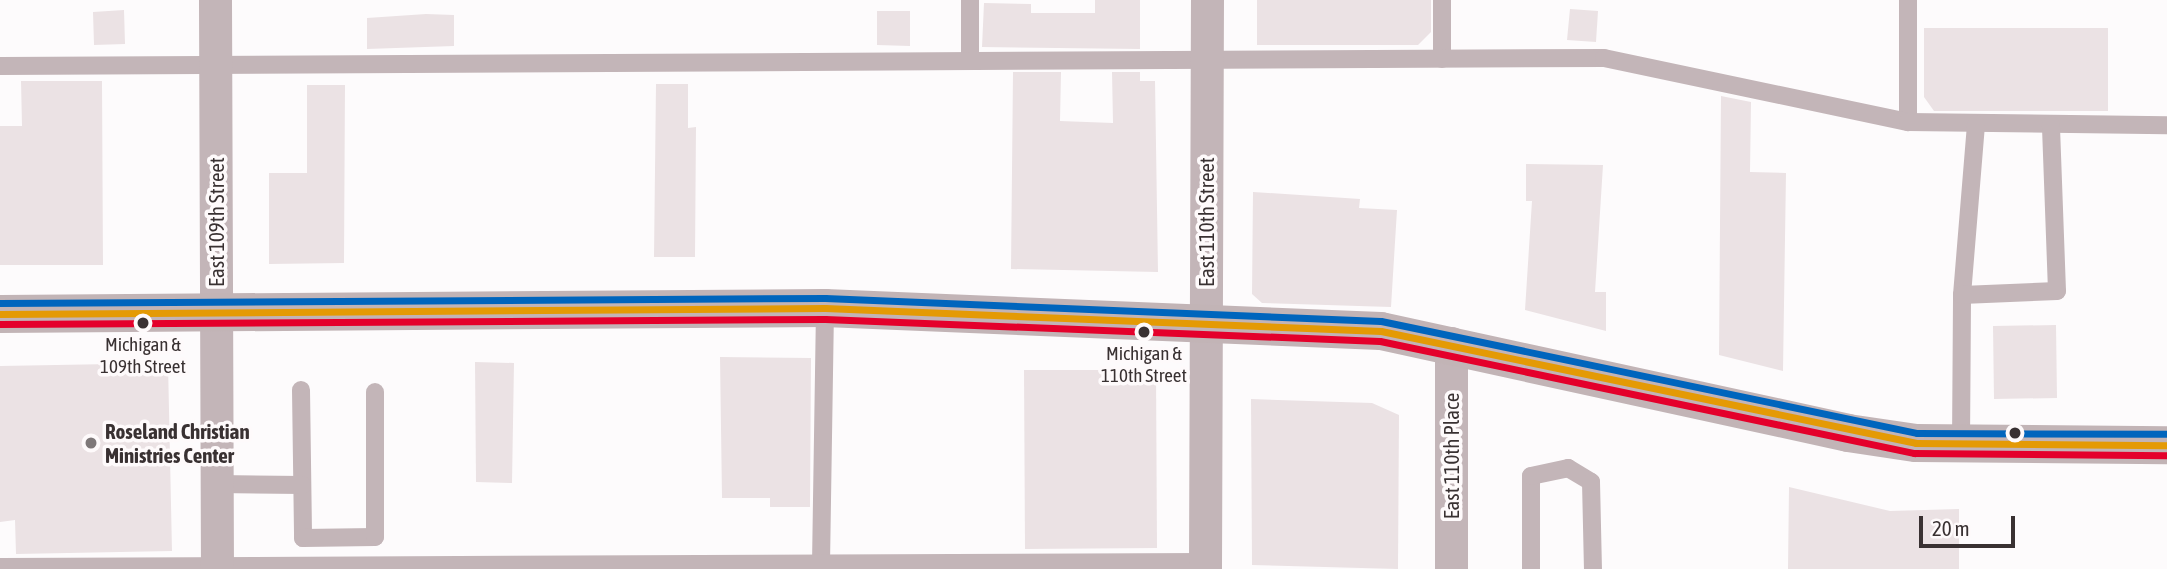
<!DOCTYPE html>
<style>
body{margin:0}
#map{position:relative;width:2167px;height:569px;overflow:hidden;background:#fdfbfc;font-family:"Asap Condensed",sans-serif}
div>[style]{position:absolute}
.building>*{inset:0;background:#ebe2e4}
.lane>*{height:18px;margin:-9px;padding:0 9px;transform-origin:9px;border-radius:9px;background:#c3b5b8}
.street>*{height:33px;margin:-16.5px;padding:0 16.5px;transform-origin:16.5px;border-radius:16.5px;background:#c3b5b8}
.secondary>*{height:38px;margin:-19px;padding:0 19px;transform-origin:19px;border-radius:19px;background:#c2b4b6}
.bus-1>*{height:7px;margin:-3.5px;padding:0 3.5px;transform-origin:3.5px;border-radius:3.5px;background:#e49a05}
.bus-2>*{height:7px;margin:-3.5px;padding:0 3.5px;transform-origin:3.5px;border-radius:3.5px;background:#e4002b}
.bus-3>*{height:7px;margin:-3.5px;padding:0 3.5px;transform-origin:3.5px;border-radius:3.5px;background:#0065bd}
.dots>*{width:19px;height:19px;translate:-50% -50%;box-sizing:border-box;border:4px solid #fefafb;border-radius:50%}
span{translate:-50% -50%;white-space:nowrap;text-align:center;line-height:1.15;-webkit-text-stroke:7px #fefafb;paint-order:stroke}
.bus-label{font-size:19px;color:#393132}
.street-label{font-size:21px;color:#393132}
.poi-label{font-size:21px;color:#393132;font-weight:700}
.left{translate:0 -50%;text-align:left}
.scale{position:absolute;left:1919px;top:516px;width:96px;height:32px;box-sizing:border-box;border:4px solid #393132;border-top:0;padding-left:9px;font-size:21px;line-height:24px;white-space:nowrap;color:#393132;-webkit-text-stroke:5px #fefafb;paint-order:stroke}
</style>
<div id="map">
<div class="building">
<i style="clip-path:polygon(1095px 0,1140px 0,1140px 49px,982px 47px,984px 3px,1031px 4px,1031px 13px,1095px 13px)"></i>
<i style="clip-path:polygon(1257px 0,1431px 0,1431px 32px,1418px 45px,1257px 45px)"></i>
<i style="clip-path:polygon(1570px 9px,1598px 11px,1596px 42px,1567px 40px)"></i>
<i style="clip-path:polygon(124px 10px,125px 44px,94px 45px,93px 12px)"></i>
<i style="clip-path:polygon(877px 11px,910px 11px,910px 46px,877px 45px)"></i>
<i style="clip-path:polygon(426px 14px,454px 15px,454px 46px,367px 49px,367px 18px)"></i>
<i style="clip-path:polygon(1924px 28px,2108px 28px,2108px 111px,1934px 111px,1924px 97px)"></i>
<i style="clip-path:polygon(1013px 72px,1061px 72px,1060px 121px,1113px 123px,1112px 72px,1140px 72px,1140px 81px,1155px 81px,1158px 272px,1011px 269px)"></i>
<i style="clip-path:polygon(21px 81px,102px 81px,103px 265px,0 265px,0 126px,22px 126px)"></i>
<i style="clip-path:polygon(656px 84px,688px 84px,688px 128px,696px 127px,695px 257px,654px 257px)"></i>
<i style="clip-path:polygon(307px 85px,345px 85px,344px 263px,269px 264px,269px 173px,307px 173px)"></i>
<i style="clip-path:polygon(1721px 96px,1751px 102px,1750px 172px,1786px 173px,1783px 371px,1719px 355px)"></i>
<i style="clip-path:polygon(1526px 164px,1603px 165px,1595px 292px,1606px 292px,1606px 331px,1525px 310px,1532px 201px,1526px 201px)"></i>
<i style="clip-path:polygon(1253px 192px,1360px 199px,1359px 208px,1397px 210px,1391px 307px,1262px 303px,1252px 294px)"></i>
<i style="clip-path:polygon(2056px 325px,2057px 398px,1994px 399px,1993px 326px)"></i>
<i style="clip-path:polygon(720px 357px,811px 358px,810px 507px,770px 507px,770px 498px,722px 498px)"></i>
<i style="clip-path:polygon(475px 362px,514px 363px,512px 483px,476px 482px)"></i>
<i style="clip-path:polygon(168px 363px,172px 551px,16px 554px,15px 520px,0 522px,0 366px)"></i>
<i style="clip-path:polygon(1024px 370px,1156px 370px,1157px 548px,1025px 549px)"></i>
<i style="clip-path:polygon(1251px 399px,1372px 403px,1399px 415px,1398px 569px,1252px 565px)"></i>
<i style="clip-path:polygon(1789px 487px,1890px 511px,1959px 509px,1959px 569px,1788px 569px)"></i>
</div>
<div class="lane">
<i style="left:970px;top:0;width:61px;rotate:90deg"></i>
<i style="left:1442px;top:0;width:59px;rotate:90deg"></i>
<i style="left:1908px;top:0;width:122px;rotate:90deg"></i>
<i style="left:0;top:66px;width:1604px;rotate:-0.29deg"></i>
<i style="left:1604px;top:58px;width:311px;rotate:11.9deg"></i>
<i style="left:1908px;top:122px;width:259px;rotate:0.7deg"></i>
<i style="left:1962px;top:295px;width:171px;rotate:-85.3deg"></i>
<i style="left:301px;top:390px;width:148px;rotate:89.2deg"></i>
<i style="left:303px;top:538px;width:72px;rotate:-0.8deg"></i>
<i style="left:375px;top:537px;width:145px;rotate:-90deg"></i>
<i style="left:1961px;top:443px;width:148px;rotate:-89.6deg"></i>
<i style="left:1962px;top:295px;width:95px;rotate:-2.4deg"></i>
<i style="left:2057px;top:291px;width:166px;rotate:-92.1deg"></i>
<i style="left:217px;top:484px;width:85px;rotate:0.7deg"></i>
<i style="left:821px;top:564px;width:256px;rotate:-89.1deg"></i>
<i style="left:0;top:567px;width:1205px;rotate:-0.24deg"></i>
<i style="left:1531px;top:569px;width:93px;rotate:-90deg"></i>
<i style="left:1531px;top:476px;width:38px;rotate:-12deg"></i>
<i style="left:1568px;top:468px;width:27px;rotate:31deg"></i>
<i style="left:1591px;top:482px;width:87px;rotate:88.7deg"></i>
</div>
<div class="street">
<i style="left:215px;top:0;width:569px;rotate:89.8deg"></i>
<i style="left:1451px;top:343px;width:226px;rotate:90deg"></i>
<i style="left:1205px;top:569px;width:569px;rotate:-89.8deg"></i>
</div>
<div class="secondary">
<i style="left:0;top:314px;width:825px;rotate:-0.42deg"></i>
<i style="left:825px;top:308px;width:556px;rotate:2.37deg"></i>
<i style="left:1381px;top:331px;width:478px;rotate:12.3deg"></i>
<i style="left:1848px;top:433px;width:69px;rotate:8.4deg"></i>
<i style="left:1916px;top:443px;width:251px;rotate:0.5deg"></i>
</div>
<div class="bus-1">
<i style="left:0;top:314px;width:825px;rotate:-0.42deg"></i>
<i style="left:825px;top:308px;width:556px;rotate:2.37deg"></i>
<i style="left:1381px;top:331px;width:547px;rotate:11.82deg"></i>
<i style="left:1916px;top:443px;width:251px;rotate:0.5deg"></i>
</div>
<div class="bus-2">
<i style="left:0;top:324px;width:825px;rotate:-0.35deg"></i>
<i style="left:825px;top:319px;width:555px;rotate:2.27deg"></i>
<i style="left:1380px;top:341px;width:546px;rotate:11.85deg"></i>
<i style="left:1914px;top:453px;width:253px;rotate:0.5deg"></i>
</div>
<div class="bus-3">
<i style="left:0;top:303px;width:825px;rotate:-0.35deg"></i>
<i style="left:825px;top:298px;width:556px;rotate:2.37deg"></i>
<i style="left:1381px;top:321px;width:548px;rotate:11.8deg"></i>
<i style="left:1917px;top:433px;width:250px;rotate:0.2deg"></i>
</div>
<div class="dots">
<i style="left:143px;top:323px;background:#393132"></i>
<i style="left:1144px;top:332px;background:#393132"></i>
<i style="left:2015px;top:433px;background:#393132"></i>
<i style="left:91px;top:443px;background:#7e7879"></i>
</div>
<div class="bus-label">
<span style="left:143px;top:356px">Michigan &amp;<br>109th Street</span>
<span style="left:1144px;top:365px">Michigan &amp;<br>110th Street</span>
</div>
<div class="street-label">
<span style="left:216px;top:222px;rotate:-90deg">East 109th Street</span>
<span style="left:1206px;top:222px;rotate:-90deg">East 110th Street</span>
<span style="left:1451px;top:456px;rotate:-90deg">East 110th Place</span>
</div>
<div class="poi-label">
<span class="left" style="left:105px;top:443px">Roseland Christian<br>Ministries Center</span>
</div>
<div class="scale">20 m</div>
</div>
